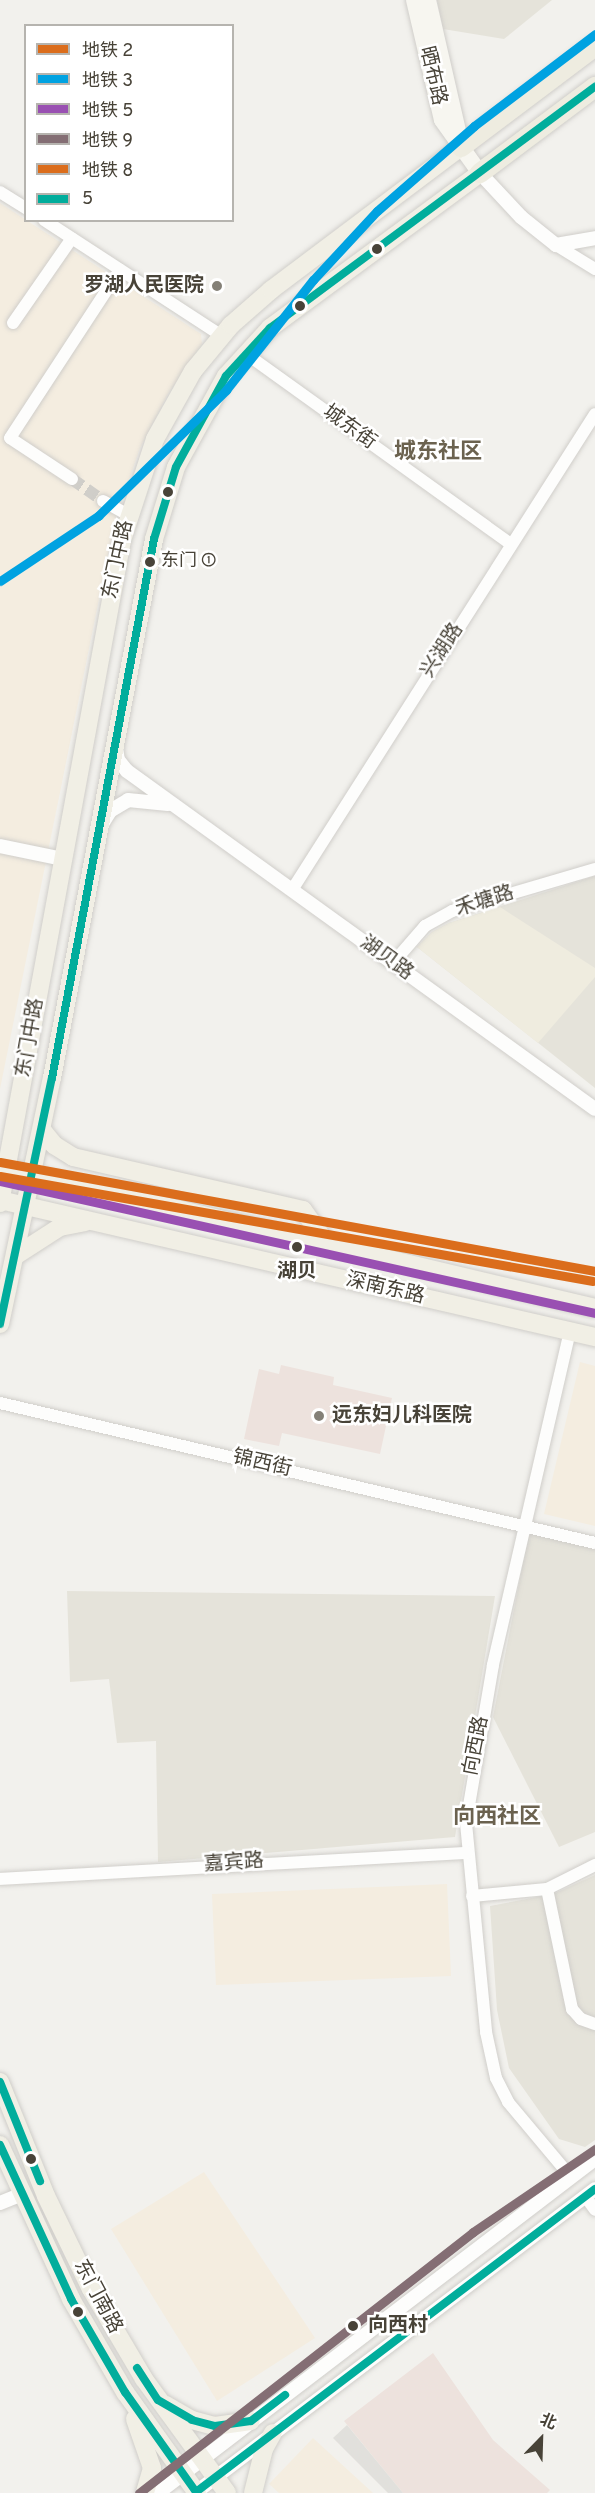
<!DOCTYPE html>
<meta charset="utf-8">
<style>
body{margin:0}
#map{position:relative;width:595px;height:2493px;overflow:hidden;background:#f2f1ed;font-family:Overpass,"Noto Sans SC",sans-serif}
div>[style]{position:absolute}
.residential>*{inset:0;background:#e5e3da}
.commercial>*{inset:0;background:#f4ede0}
.education>*{inset:0;background:#efecdf}
.medical>*{inset:0;background:#ede2dd}
.parking>*{inset:0;background:#e1e0dc}
.minor-tunnel>*{height:12px;margin-top:-6px;transform-origin:0;background:repeating-linear-gradient(90deg,#d0cec9 0 12px,transparent 0 18px)}
.roads{filter:drop-shadow(0 0 2px #d0ceca) drop-shadow(0 0 2px #d0ceca)}
.minor>*{height:12px;margin:-6px;padding:0 6px;transform-origin:6px;border-radius:6px;background:#fdfdfc}
.tertiary>*{height:14px;margin:-7px;padding:0 7px;transform-origin:7px;border-radius:7px;background:#fdfdfc}
.secondary>*{height:16px;margin:-8px;padding:0 8px;transform-origin:8px;border-radius:8px;background:#f7f6f0}
.primary>*{height:18px;margin:-9px;padding:0 9px;transform-origin:9px;border-radius:9px;background:#f1efe5}
.trunk>*{height:20px;margin:-10px;padding:0 10px;transform-origin:10px;border-radius:10px;background:#eeece0}
.bus-1>*{height:8px;margin:-4px;padding:0 4px;transform-origin:4px;border-radius:4px;background:#01ad9c}
.metro-1>*{height:9px;margin:-4.5px;padding:0 4.5px;transform-origin:4.5px;border-radius:4.5px;background:#db6d1c}
.metro-2>*{height:9px;margin:-4.5px;padding:0 4.5px;transform-origin:4.5px;border-radius:4.5px;background:#00a2e1}
.metro-3>*{height:9px;margin:-4.5px;padding:0 4.5px;transform-origin:4.5px;border-radius:4.5px;background:#9950b2}
.metro-4>*{height:9px;margin:-4.5px;padding:0 4.5px;transform-origin:4.5px;border-radius:4.5px;background:#846e74}
.metro-5>*{height:9px;margin:-4.5px;padding:0 4.5px;transform-origin:4.5px;border-radius:4.5px;background:#db6d1c}
.dots>*{width:16px;height:16px;translate:-50% -50%;box-sizing:border-box;border:3px solid #fff;border-radius:50%}
span{translate:-50% -50%;white-space:nowrap;text-align:center;line-height:1.15;-webkit-text-stroke:5px #fff;paint-order:stroke}
.bus-label{font-size:18px;color:#484338}
.left{translate:0 -50%;text-align:left}
.street-label{font-size:20px;color:#484338}
.poi-label{font-size:20px;color:#484338;font-weight:700}
.right{translate:-100% -50%;text-align:right}
.stop-label{font-size:20px;color:#484338;font-weight:700}
.quarter-label{font-size:22px;color:#6b624f;font-weight:700}
.legend{position:absolute;left:24px;top:24px;width:210px;height:198px;box-sizing:border-box;background:#fff;border:2px solid #b6b4af;margin:0;padding:8px 10px;list-style:none;font-size:18px;color:#484338}
.legend li{display:flex;align-items:center;gap:12px;height:30px}
.legend b{width:30px;border:2px solid #b6b4af}
.north{position:absolute;left:511px;top:2409px;width:60px;height:60px;-webkit-text-stroke:4px #fff;paint-order:stroke;rotate:23deg;font-size:16px;font-weight:700;line-height:24px;text-align:center;color:#484338}
.north::after{content:'';display:block;margin:auto;width:21px;height:27px;background:#484338;clip-path:polygon(50% 0,100% 100%,50% 72%,0 100%)}
</style>
<div id="map">
<div class="residential">
<i style="clip-path:polygon(437px 0,552px 0,504px 39px,443px 29px)"></i>
<i style="clip-path:polygon(595px 876px,595px 1088px,417px 947px,432px 932px,449px 923px)"></i>
<i style="clip-path:polygon(529px 1532px,595px 1548px,595px 1832px,559px 1847px,493px 1717px)"></i>
<i style="clip-path:polygon(67px 1591px,495px 1596px,455px 1837px,158px 1862px,156px 1741px,117px 1743px,109px 1679px,70px 1682px)"></i>
<i style="clip-path:polygon(595px 1875px,595px 2140px,585px 2147px,559px 2139px,509px 2068px,497px 2010px,490px 1906px,553px 1894px)"></i>
</div>
<div class="commercial">
<i style="clip-path:polygon(0 203px,201px 334px,202px 344px,168px 394px,140px 448px,115px 520px,0 1089px)"></i>
<i style="clip-path:polygon(580px 1362px,595px 1366px,595px 1526px,544px 1514px)"></i>
<i style="clip-path:polygon(447px 1884px,451px 1976px,216px 1985px,212px 1894px)"></i>
<i style="clip-path:polygon(204px 2172px,315px 2338px,217px 2401px,111px 2229px)"></i>
<i style="clip-path:polygon(313px 2438px,373px 2493px,279px 2493px,269px 2484px)"></i>
</div>
<div class="education">
<i style="clip-path:polygon(500px 907px,595px 968px,595px 977px,538px 1043px,417px 947px,432px 932px,449px 923px)"></i>
</div>
<div class="medical">
<i style="clip-path:polygon(281px 1365px,334px 1377px,333px 1385px,392px 1398px,380px 1454px,282px 1433px,279px 1446px,244px 1439px,259px 1369px,279px 1374px)"></i>
<i style="clip-path:polygon(433px 2353px,493px 2440px,550px 2490px,547px 2493px,403px 2493px,344px 2421px)"></i>
</div>
<div class="parking">
<i style="clip-path:polygon(347px 2425px,403px 2493px,388px 2493px,333px 2438px)"></i>
</div>
<div class="minor-tunnel">
<i style="left:72px;top:479px;width:38px;rotate:35deg"></i>
</div>
<div class="roads">
<div class="minor">
<i style="left:0;top:192px;width:31px;rotate:32deg"></i>
<i style="left:44px;top:220px;width:212px;rotate:33.1deg"></i>
<i style="left:556px;top:245px;width:46px;rotate:31.6deg"></i>
<i style="left:13px;top:323px;width:103px;rotate:-55.2deg"></i>
<i style="left:245px;top:353px;width:327px;rotate:35.7deg"></i>
<i style="left:72px;top:479px;width:74px;rotate:-146.5deg"></i>
<i style="left:10px;top:438px;width:201px;rotate:-56.8deg"></i>
<i style="left:103px;top:501px;width:29px;rotate:29deg"></i>
<i style="left:292px;top:890px;width:564px;rotate:-57.52deg"></i>
<i style="left:393px;top:963px;width:49px;rotate:-49.1deg"></i>
<i style="left:425px;top:926px;width:31px;rotate:-29deg"></i>
<i style="left:452px;top:911px;width:149px;rotate:-16.4deg"></i>
<i style="left:570px;top:1331px;width:343px;rotate:103deg"></i>
<i style="left:493px;top:1665px;width:160px;rotate:99.7deg"></i>
<i style="left:466px;top:1823px;width:210px;rotate:84.5deg"></i>
<i style="left:486px;top:2032px;width:47px;rotate:77.7deg"></i>
<i style="left:496px;top:2078px;width:27px;rotate:63deg"></i>
<i style="left:508px;top:2102px;width:98px;rotate:50deg"></i>
<i style="left:0;top:1403px;width:611px;rotate:13.24deg"></i>
<i style="left:0;top:1879px;width:468px;rotate:-3.2deg"></i>
<i style="left:547px;top:1889px;width:123px;rotate:78.2deg"></i>
<i style="left:572px;top:2009px;width:13px;rotate:48deg"></i>
<i style="left:581px;top:2019px;width:15px;rotate:20deg"></i>
<i style="left:472px;top:1896px;width:75px;rotate:-5.3deg"></i>
<i style="left:547px;top:1889px;width:54px;rotate:-26.6deg"></i>
<i style="left:585px;top:2196px;width:17px;rotate:54deg"></i>
</div>
<div class="tertiary">
<i style="left:480px;top:173px;width:60px;rotate:47deg"></i>
<i style="left:521px;top:217px;width:45px;rotate:38.7deg"></i>
<i style="left:556px;top:245px;width:40px;rotate:-10deg"></i>
<i style="left:116px;top:748px;width:12px;rotate:81deg"></i>
<i style="left:118px;top:760px;width:14px;rotate:51deg"></i>
<i style="left:127px;top:771px;width:577px;rotate:35.84deg"></i>
<i style="left:102px;top:824px;width:15px;rotate:-58deg"></i>
<i style="left:110px;top:811px;width:21px;rotate:-31deg"></i>
<i style="left:128px;top:800px;width:40px;rotate:5.7deg"></i>
<i style="left:0;top:846px;width:64px;rotate:11.7deg"></i>
<i style="left:0;top:2203px;width:22px;rotate:-22deg"></i>
<i style="left:158px;top:2493px;width:550px;rotate:-37.39deg"></i>
<i style="left:195px;top:2493px;width:502px;rotate:-37.23deg"></i>
</div>
<div class="secondary">
<i style="left:414px;top:0;width:123px;rotate:76.9deg"></i>
<i style="left:442px;top:120px;width:65px;rotate:54.4deg"></i>
<i style="left:428px;top:0;width:144px;rotate:77.1deg"></i>
</div>
<div class="primary">
<i style="left:42px;top:1130px;width:19px;rotate:51deg"></i>
<i style="left:54px;top:1145px;width:22px;rotate:32deg"></i>
<i style="left:73px;top:1157px;width:236px;rotate:13deg"></i>
<i style="left:303px;top:1210px;width:43px;rotate:54.5deg"></i>
<i style="left:0;top:1167px;width:611px;rotate:13.33deg"></i>
<i style="left:0;top:1200px;width:611px;rotate:12.97deg"></i>
<i style="left:0;top:1203px;width:674px;rotate:-79.57deg"></i>
<i style="left:122px;top:540px;width:106px;rotate:-71.9deg"></i>
<i style="left:155px;top:439px;width:78px;rotate:-60.8deg"></i>
<i style="left:193px;top:371px;width:60px;rotate:-50.4deg"></i>
<i style="left:231px;top:325px;width:53px;rotate:-41.2deg"></i>
<i style="left:271px;top:290px;width:238px;rotate:-37deg"></i>
<i style="left:15px;top:1256px;width:54px;rotate:-32.8deg"></i>
<i style="left:60px;top:1227px;width:25px;rotate:-11deg"></i>
<i style="left:0;top:1324px;width:251px;rotate:-78.1deg"></i>
<i style="left:52px;top:1078px;width:549px;rotate:-79.28deg"></i>
<i style="left:154px;top:539px;width:75px;rotate:-73deg"></i>
<i style="left:176px;top:467px;width:104px;rotate:-61.2deg"></i>
<i style="left:226px;top:376px;width:65px;rotate:-47.5deg"></i>
<i style="left:270px;top:328px;width:261px;rotate:-36.4deg"></i>
<i style="left:0;top:2082px;width:123px;rotate:68deg"></i>
<i style="left:46px;top:2196px;width:103px;rotate:64.2deg"></i>
<i style="left:91px;top:2289px;width:104px;rotate:59.5deg"></i>
<i style="left:144px;top:2379px;width:141px;rotate:53.9deg"></i>
<i style="left:0;top:2145px;width:170px;rotate:65.2deg"></i>
<i style="left:71px;top:2299px;width:108px;rotate:59.9deg"></i>
<i style="left:125px;top:2392px;width:124px;rotate:54.5deg"></i>
<i style="left:166px;top:2405px;width:30px;rotate:30deg"></i>
<i style="left:192px;top:2420px;width:24px;rotate:15deg"></i>
<i style="left:215px;top:2426px;width:36px;rotate:-8deg"></i>
<i style="left:135px;top:2419px;width:52px;rotate:70.9deg"></i>
<i style="left:152px;top:2468px;width:26px;rotate:106deg"></i>
<i style="left:253px;top:2493px;width:45px;rotate:-76deg"></i>
<i style="left:264px;top:2449px;width:18px;rotate:-61deg"></i>
</div>
<div class="trunk">
<i style="left:461px;top:147px;width:168px;rotate:-37deg"></i>
<i style="left:480px;top:173px;width:144px;rotate:-36.8deg"></i>
</div>
</div>
<div class="bus-1">
<i style="left:0;top:1324px;width:251px;rotate:-78.1deg"></i>
<i style="left:52px;top:1078px;width:549px;rotate:-79.28deg"></i>
<i style="left:154px;top:539px;width:75px;rotate:-73deg"></i>
<i style="left:176px;top:467px;width:104px;rotate:-61.2deg"></i>
<i style="left:226px;top:376px;width:65px;rotate:-47.5deg"></i>
<i style="left:270px;top:328px;width:405px;rotate:-36.6deg"></i>
<i style="left:0;top:2082px;width:107px;rotate:68deg"></i>
<i style="left:0;top:2145px;width:170px;rotate:65.2deg"></i>
<i style="left:71px;top:2299px;width:108px;rotate:59.9deg"></i>
<i style="left:125px;top:2392px;width:123px;rotate:54.6deg"></i>
<i style="left:196px;top:2492px;width:501px;rotate:-37.21deg"></i>
<i style="left:137px;top:2368px;width:38px;rotate:57deg"></i>
<i style="left:158px;top:2400px;width:39px;rotate:30deg"></i>
<i style="left:192px;top:2420px;width:24px;rotate:15deg"></i>
<i style="left:215px;top:2426px;width:36px;rotate:-8deg"></i>
<i style="left:251px;top:2421px;width:43px;rotate:-37.4deg"></i>
</div>
<div class="metro-1">
<i style="left:0;top:1162px;width:605px;rotate:10.38deg"></i>
</div>
<div class="metro-2">
<i style="left:0;top:581px;width:118px;rotate:-33.6deg"></i>
<i style="left:98px;top:516px;width:180px;rotate:-44.5deg"></i>
<i style="left:226px;top:390px;width:140px;rotate:-51.7deg"></i>
<i style="left:313px;top:280px;width:94px;rotate:-47.2deg"></i>
<i style="left:377px;top:211px;width:129px;rotate:-41.2deg"></i>
<i style="left:474px;top:126px;width:152px;rotate:-37.2deg"></i>
</div>
<div class="metro-3">
<i style="left:0;top:1181px;width:609px;rotate:12.51deg"></i>
</div>
<div class="metro-4">
<i style="left:139px;top:2493px;width:424px;rotate:-38deg"></i>
<i style="left:473px;top:2232px;width:148px;rotate:-34.2deg"></i>
</div>
<div class="metro-5">
<i style="left:0;top:1176px;width:602px;rotate:10.04deg"></i>
</div>
<div class="dots">
<i style="left:377px;top:249px;background:#484338"></i>
<i style="left:217px;top:286px;background:#848077"></i>
<i style="left:300px;top:306px;background:#484338"></i>
<i style="left:168px;top:492px;background:#484338"></i>
<i style="left:150px;top:562px;background:#484338"></i>
<i style="left:297px;top:1247px;background:#484338"></i>
<i style="left:319px;top:1416px;background:#848077"></i>
<i style="left:31px;top:2159px;background:#484338"></i>
<i style="left:78px;top:2312px;background:#484338"></i>
<i style="left:353px;top:2326px;background:#484338"></i>
</div>
<div class="bus-label">
<span class="left" style="left:161px;top:562px">东门 ①</span>
</div>
<div class="street-label">
<span style="left:432px;top:76px;rotate:77deg">晒布路</span>
<span style="left:349px;top:428px;rotate:36deg">城东街</span>
<span style="left:119px;top:560px;rotate:-78deg">东门中路</span>
<span style="left:443px;top:651px;rotate:-57deg">兴湖路</span>
<span style="left:485px;top:902px;rotate:-17deg">禾塘路</span>
<span style="left:386px;top:959px;rotate:36deg">湖贝路</span>
<span style="left:31px;top:1038px;rotate:-80deg">东门中路</span>
<span style="left:385px;top:1289px;rotate:13deg">深南东路</span>
<span style="left:262px;top:1464px;rotate:13deg">锦西街</span>
<span style="left:477px;top:1746px;rotate:-79deg">向西路</span>
<span style="left:234px;top:1864px;rotate:-4deg">嘉宾路</span>
<span style="left:97px;top:2297px;rotate:62deg">东门南路</span>
</div>
<div class="poi-label">
<span class="right" style="left:204px;top:286px">罗湖人民医院</span>
<span class="left" style="left:332px;top:1416px">远东妇儿科医院</span>
</div>
<div class="stop-label">
<span style="left:297px;top:1272px">湖贝</span>
<span class="left" style="left:368px;top:2326px">向西村</span>
</div>
<div class="quarter-label">
<span style="left:438px;top:453px">城东社区</span>
<span style="left:497px;top:1818px">向西社区</span>
</div>
<ul class="legend">
<li><b style="height:8px;background:#db6d1c"></b>地铁 2</li>
<li><b style="height:8px;background:#00a2e1"></b>地铁 3</li>
<li><b style="height:8px;background:#9950b2"></b>地铁 5</li>
<li><b style="height:8px;background:#846e74"></b>地铁 9</li>
<li><b style="height:8px;background:#db6d1c"></b>地铁 8</li>
<li><b style="height:8px;background:#01ad9c"></b>5</li>
</ul>
<div class="north">北</div>
</div>
